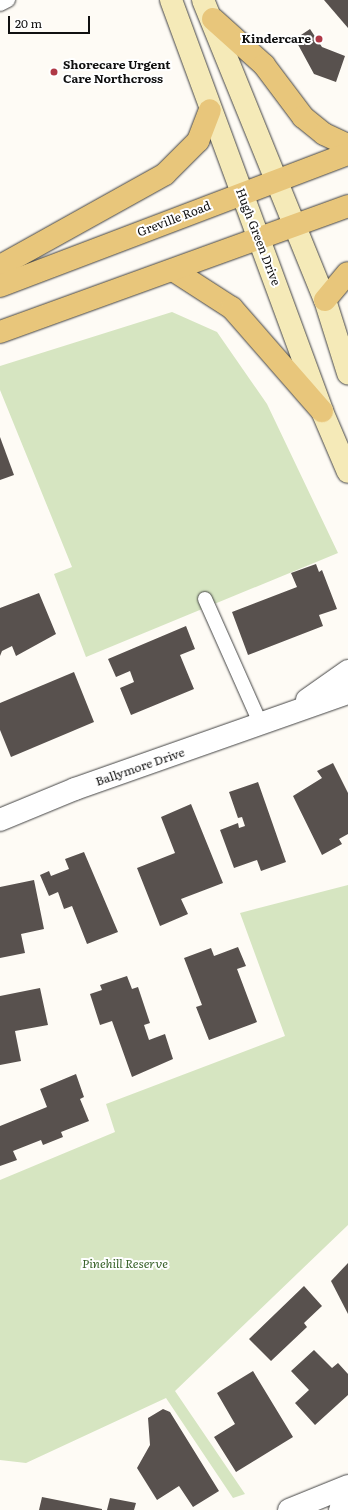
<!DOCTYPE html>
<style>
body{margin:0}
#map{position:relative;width:348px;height:1510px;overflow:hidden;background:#fefbf5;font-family:Literata,serif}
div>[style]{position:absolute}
.green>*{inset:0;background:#d6e5c1}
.building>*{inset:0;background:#58514e}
.roads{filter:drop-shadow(0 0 1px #434343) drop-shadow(0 0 1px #434343)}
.lane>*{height:14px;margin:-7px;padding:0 7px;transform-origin:7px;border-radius:7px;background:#fff}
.street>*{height:22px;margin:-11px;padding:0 11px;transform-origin:11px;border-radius:11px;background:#fff}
.secondary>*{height:22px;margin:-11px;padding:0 11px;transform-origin:11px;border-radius:11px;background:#f5eab8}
.primary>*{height:22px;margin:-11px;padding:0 11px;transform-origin:11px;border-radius:11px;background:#e8c67b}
.dots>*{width:11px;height:11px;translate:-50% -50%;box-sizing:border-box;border:2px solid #fff;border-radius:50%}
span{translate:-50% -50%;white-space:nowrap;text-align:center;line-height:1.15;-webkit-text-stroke:4px #fff;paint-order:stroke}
.poi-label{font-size:12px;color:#101010;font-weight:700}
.right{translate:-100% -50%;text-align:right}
.left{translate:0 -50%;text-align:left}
.street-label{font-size:12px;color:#101010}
.park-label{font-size:12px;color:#376128;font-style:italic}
.scale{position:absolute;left:8px;top:16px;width:82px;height:18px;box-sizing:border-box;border:2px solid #101010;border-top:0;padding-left:5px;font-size:12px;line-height:14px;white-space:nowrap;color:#101010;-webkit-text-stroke:3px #fff;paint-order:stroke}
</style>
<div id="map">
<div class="green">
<i style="clip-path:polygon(172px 312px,217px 332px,267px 404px,338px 553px,86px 657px,54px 574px,72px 567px,0 390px,0 366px)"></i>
<i style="clip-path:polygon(348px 885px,348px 1225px,175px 1391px,245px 1494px,233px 1498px,166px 1398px,26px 1463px,0 1460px,0 1180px,115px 1132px,106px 1104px,285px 1036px,240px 913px)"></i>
</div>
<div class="building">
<i style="clip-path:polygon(324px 0,348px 0,348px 28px)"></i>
<i style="clip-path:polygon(310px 29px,322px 47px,345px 56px,336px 82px,314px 74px,295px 39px)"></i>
<i style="clip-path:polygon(0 437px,14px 475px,0 480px)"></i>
<i style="clip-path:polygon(316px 564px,319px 572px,322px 570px,337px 609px,319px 615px,323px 626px,248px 655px,232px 612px,297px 587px,291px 573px)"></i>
<i style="clip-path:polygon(39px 593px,56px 634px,16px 656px,12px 646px,2px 651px,0 656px,0 608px)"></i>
<i style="clip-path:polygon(186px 626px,195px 649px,180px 655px,194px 689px,131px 715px,120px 688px,134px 682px,130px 671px,116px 677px,108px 659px)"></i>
<i style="clip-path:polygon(74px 672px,94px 722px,11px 757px,0 730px,0 703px)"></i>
<i style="clip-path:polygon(333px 763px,348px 793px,348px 834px,339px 839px,342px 844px,322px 855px,293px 796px,322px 778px,317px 771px)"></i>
<i style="clip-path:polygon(258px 782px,286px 862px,261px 871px,257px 860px,234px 868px,220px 830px,238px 823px,239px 828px,245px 826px,242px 817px,238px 818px,229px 792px)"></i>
<i style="clip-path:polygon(191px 804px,223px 883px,181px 899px,188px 914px,160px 926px,137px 868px,175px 853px,161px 817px)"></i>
<i style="clip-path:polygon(84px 852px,118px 932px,87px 944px,72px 906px,64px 909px,58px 892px,49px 896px,40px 875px,49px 871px,51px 876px,69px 869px,65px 859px)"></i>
<i style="clip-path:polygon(34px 880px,44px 929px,21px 934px,25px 953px,0 958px,0 887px)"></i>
<i style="clip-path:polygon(238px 947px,246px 966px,237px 969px,257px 1022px,209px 1040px,196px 1007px,202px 1005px,184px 958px,211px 948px,214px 956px)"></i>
<i style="clip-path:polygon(127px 976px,132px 989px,138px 987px,150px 1023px,144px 1025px,149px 1040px,165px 1034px,173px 1059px,132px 1077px,112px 1021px,100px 1025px,90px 994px,102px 990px,100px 985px)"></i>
<i style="clip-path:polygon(40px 988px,48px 1025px,15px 1031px,21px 1061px,0 1065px,0 996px)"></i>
<i style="clip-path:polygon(76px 1074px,84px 1097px,80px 1099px,89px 1121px,61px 1132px,63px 1137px,43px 1145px,41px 1140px,13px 1151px,17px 1160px,0 1166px,0 1126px,47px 1107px,40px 1089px)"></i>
<i style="clip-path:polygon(348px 1263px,348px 1314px,331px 1281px)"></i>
<i style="clip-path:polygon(304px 1286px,322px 1306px,304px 1323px,307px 1327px,271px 1361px,249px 1339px)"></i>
<i style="clip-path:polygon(314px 1350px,332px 1368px,338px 1363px,348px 1374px,348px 1395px,315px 1425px,295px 1403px,309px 1390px,291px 1371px)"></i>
<i style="clip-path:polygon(253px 1371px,293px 1437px,236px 1472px,214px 1437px,235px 1424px,217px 1393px)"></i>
<i style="clip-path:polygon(163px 1409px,170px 1412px,219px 1491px,193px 1507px,179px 1486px,157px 1500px,137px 1468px,150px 1445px,148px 1418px)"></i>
<i style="clip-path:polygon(42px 1497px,102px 1509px,102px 1510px,39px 1510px)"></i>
<i style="clip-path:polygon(110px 1498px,136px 1503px,134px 1510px,107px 1510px)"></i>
</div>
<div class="roads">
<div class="lane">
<i style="left:0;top:4px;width:9px;rotate:-27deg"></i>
<i style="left:205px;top:599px;width:138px;rotate:66deg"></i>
</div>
<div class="street">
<i style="left:307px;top:700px;width:50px;rotate:-35.3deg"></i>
<i style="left:0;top:820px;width:81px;rotate:-22.5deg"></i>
<i style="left:75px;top:789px;width:289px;rotate:-19.4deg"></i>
<i style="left:289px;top:1510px;width:64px;rotate:-22.1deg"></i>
<i style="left:340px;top:1510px;width:18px;rotate:-63deg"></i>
</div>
<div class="secondary">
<i style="left:171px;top:0;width:438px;rotate:69.8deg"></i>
<i style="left:322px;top:411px;width:66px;rotate:66.9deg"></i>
<i style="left:203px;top:0;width:324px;rotate:67.9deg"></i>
<i style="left:325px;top:300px;width:77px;rotate:72.5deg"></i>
</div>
<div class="primary">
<i style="left:213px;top:19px;width:69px;rotate:42deg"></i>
<i style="left:264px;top:65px;width:65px;rotate:53.1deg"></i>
<i style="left:303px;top:117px;width:27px;rotate:39deg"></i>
<i style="left:324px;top:134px;width:26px;rotate:25deg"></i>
<i style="left:0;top:266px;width:189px;rotate:-29.1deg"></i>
<i style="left:165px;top:174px;width:47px;rotate:-45deg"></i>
<i style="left:198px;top:141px;width:33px;rotate:-69deg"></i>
<i style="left:173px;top:270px;width:70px;rotate:32.8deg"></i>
<i style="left:232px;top:308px;width:137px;rotate:48.9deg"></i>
<i style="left:0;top:286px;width:372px;rotate:-20.8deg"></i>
<i style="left:325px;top:300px;width:35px;rotate:-50deg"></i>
<i style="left:0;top:332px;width:370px;rotate:-19.9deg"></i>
</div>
</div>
<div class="dots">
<i style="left:319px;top:39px;background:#b03946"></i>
<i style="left:54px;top:72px;background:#b03946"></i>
</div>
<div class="poi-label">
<span class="right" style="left:311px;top:39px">Kindercare</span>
<span class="left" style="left:63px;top:72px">Shorecare Urgent<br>Care Northcross</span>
</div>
<div class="street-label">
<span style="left:174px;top:219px;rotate:-21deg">Greville Road</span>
<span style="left:258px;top:237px;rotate:69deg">Hugh Green Drive</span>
<span style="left:140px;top:767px;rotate:-19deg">Ballymore Drive</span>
</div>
<div class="park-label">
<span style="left:125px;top:1264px">Pinehill Reserve</span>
</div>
<div class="scale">20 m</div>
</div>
